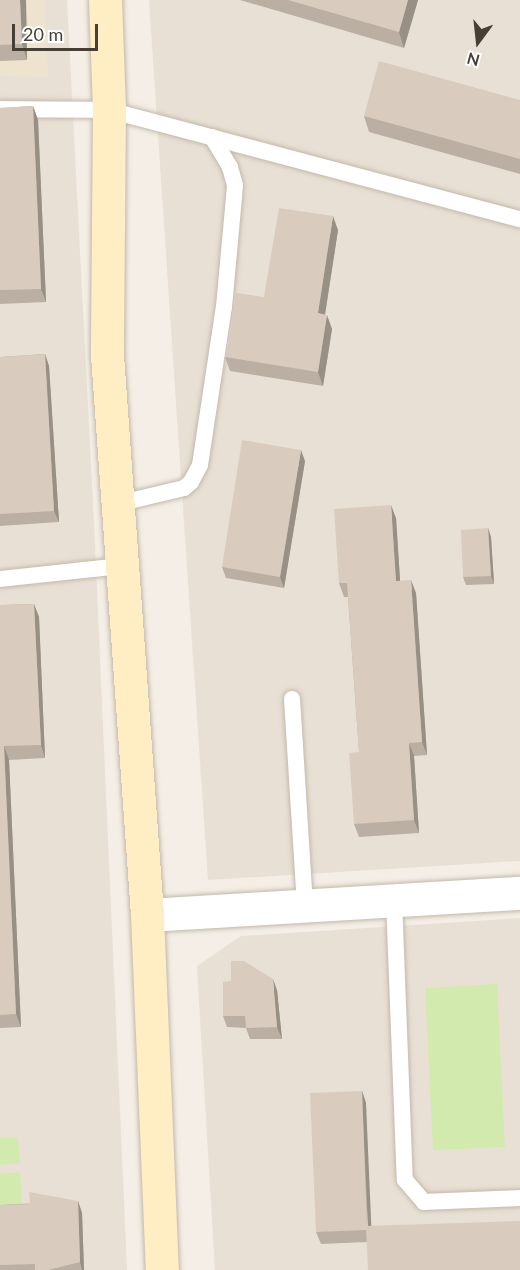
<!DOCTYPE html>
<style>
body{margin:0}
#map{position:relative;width:520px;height:1270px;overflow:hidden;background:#f4eee6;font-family:Lato,sans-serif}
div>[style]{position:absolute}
.residential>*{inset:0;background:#e8e0d4}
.education>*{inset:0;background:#ede3cf}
.green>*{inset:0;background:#d2eaad}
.roads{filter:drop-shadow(0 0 2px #c2b9ab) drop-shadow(0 0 2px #c2b9ab)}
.lane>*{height:16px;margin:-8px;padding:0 8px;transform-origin:8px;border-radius:8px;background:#fff}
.street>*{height:33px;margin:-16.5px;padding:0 16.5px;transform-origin:16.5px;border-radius:16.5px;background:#fff}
.secondary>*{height:33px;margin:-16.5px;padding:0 16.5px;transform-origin:16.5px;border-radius:16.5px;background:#ffedc4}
.wall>*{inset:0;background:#bbafa3}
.shaded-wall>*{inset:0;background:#988f85}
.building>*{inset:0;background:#d9ccbe}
span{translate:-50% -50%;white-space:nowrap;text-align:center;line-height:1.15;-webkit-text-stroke:6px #fff;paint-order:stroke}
.north{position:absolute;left:448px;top:12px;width:60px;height:60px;-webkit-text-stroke:4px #fff;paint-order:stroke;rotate:195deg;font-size:16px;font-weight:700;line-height:24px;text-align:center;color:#473e35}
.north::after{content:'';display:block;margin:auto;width:21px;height:27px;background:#473e35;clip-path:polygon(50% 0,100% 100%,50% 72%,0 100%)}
.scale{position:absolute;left:12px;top:24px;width:86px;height:27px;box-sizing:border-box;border:3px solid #473e35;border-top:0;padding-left:8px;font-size:18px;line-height:21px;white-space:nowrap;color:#473e35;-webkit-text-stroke:4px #fff;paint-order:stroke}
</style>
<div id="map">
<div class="residential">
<i style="clip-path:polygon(0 0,67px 0,94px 523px,127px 1270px,0 1270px)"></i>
<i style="clip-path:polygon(149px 0,520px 0,520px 861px,208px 880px)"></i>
<i style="clip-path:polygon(520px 918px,520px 1270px,215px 1270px,197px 966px,241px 936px)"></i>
</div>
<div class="education">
<i style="clip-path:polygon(0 0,45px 0,48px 77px,0 76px)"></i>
</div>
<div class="green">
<i style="clip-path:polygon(497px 984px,505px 1147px,433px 1150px,425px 988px)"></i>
<i style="clip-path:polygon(18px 1137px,20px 1163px,0 1165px,0 1138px)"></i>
<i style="clip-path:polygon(20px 1172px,22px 1205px,0 1206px,0 1174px)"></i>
</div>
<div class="roads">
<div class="lane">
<i style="left:0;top:109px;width:109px;rotate:0.5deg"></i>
<i style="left:109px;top:110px;width:425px;rotate:14.9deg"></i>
<i style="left:117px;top:504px;width:69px;rotate:-13.4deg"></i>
<i style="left:184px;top:488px;width:9px;rotate:-41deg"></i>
<i style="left:191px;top:482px;width:19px;rotate:-62deg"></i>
<i style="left:200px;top:465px;width:160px;rotate:-81.4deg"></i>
<i style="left:224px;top:307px;width:122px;rotate:-84.8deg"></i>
<i style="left:235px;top:185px;width:19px;rotate:-106deg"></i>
<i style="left:230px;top:167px;width:35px;rotate:-121deg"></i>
<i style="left:0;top:579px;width:123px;rotate:-6.1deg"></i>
<i style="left:292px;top:699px;width:206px;rotate:86.4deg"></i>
<i style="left:394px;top:900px;width:280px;rotate:87.8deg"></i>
<i style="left:405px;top:1180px;width:29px;rotate:49deg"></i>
<i style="left:424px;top:1202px;width:96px;rotate:-2.4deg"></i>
</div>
<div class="street">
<i style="left:147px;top:915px;width:374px;rotate:-3.4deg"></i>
</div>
<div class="secondary">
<i style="left:105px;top:0;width:110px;rotate:87.9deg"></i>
<i style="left:109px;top:110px;width:245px;rotate:90.5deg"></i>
<i style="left:107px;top:355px;width:561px;rotate:85.91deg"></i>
<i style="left:147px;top:915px;width:355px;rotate:87.6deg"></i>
</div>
</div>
<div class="wall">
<i style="clip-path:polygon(0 0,26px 0,27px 60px,0 61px)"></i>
<i style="clip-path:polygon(240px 0,418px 0,404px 48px)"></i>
<i style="clip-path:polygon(520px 100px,520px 174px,369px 132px,364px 116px)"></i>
<i style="clip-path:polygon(33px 106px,38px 120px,46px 302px,0 304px,0 108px)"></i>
<i style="clip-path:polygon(338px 230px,325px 315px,332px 329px,323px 386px,230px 371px,225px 357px,264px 297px)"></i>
<i style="clip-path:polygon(45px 354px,49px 366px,59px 522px,0 526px,0 357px)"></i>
<i style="clip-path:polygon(305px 461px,284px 588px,226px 578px,222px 567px)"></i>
<i style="clip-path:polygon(396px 518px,400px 581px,416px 593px,427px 755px,414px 756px,419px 833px,359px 837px,354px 824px,359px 752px,348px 597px,344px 597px,339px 583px)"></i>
<i style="clip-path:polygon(488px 528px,491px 537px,494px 584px,466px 585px,463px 577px)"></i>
<i style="clip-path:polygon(34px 604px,39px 617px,45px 758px,9px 760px,21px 1027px,0 1028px,0 605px)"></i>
<i style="clip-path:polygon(277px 990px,282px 1039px,250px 1039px,246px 1028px,227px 1027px,223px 1016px)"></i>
<i style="clip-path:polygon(362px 1091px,366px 1103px,367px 1242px,321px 1244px,316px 1232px)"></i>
<i style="clip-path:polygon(78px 1201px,82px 1213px,84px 1270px,0 1270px,0 1205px)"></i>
</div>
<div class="shaded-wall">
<i style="clip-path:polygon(20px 0,26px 0,27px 60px,22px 44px)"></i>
<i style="clip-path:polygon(408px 0,418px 0,404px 48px,399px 32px)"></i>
<i style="clip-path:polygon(33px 106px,38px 120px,46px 302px,41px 289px)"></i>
<i style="clip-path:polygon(333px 216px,338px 230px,323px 327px,318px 313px)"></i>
<i style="clip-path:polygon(327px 315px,332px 329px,323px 386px,318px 372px)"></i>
<i style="clip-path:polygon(45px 354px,49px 366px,59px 522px,54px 511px)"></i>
<i style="clip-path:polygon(301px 450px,305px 461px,284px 588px,280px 577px)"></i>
<i style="clip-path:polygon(391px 505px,396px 518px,401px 595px,396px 581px)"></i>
<i style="clip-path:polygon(488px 528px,491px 537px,494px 584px,491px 576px)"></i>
<i style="clip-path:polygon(411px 580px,416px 593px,427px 755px,422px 742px)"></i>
<i style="clip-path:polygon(34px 604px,39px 617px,45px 758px,41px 745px)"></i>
<i style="clip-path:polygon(409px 743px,414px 756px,419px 833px,414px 820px)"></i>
<i style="clip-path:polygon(4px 746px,9px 760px,21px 1027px,16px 1014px)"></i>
<i style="clip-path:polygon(273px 979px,277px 990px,282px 1039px,277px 1027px)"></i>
<i style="clip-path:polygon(362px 1091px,366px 1103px,372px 1242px,368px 1230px)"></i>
<i style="clip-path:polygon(78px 1201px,82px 1213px,84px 1270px,82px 1270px,80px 1262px)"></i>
</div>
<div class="building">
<i style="clip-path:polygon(0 0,20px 0,22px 44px,0 45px)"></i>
<i style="clip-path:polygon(288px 0,408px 0,399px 32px)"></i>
<i style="clip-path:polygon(379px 61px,520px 100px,520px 159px,364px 116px)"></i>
<i style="clip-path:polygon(33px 106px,41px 289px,0 290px,0 108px)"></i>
<i style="clip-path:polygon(279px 208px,333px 216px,318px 313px,327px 315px,318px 372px,225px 357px,236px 293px,264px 297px)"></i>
<i style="clip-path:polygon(45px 354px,54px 511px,0 514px,0 357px)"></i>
<i style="clip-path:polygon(242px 440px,301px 450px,280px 577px,222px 567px)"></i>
<i style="clip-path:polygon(391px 505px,396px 581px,411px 580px,422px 742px,409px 743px,414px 820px,354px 824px,349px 753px,359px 752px,347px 583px,339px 583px,334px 509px)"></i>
<i style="clip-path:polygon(488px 528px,491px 576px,463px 577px,461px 530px)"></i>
<i style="clip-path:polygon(34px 604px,41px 745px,4px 746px,16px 1014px,0 1015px,0 605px)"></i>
<i style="clip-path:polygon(231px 961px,244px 961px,273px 979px,277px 1027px,246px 1028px,245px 1016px,223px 1016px,223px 982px,231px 981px)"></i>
<i style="clip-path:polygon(362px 1091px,367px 1226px,366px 1226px,366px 1230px,316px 1232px,310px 1093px)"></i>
<i style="clip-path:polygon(29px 1192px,78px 1201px,80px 1262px,48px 1270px,35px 1270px,35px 1264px,0 1265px,0 1205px,30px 1204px)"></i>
<i style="clip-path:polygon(520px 1221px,520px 1270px,368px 1270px,366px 1226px)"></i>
</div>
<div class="north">N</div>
<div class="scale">20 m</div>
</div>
